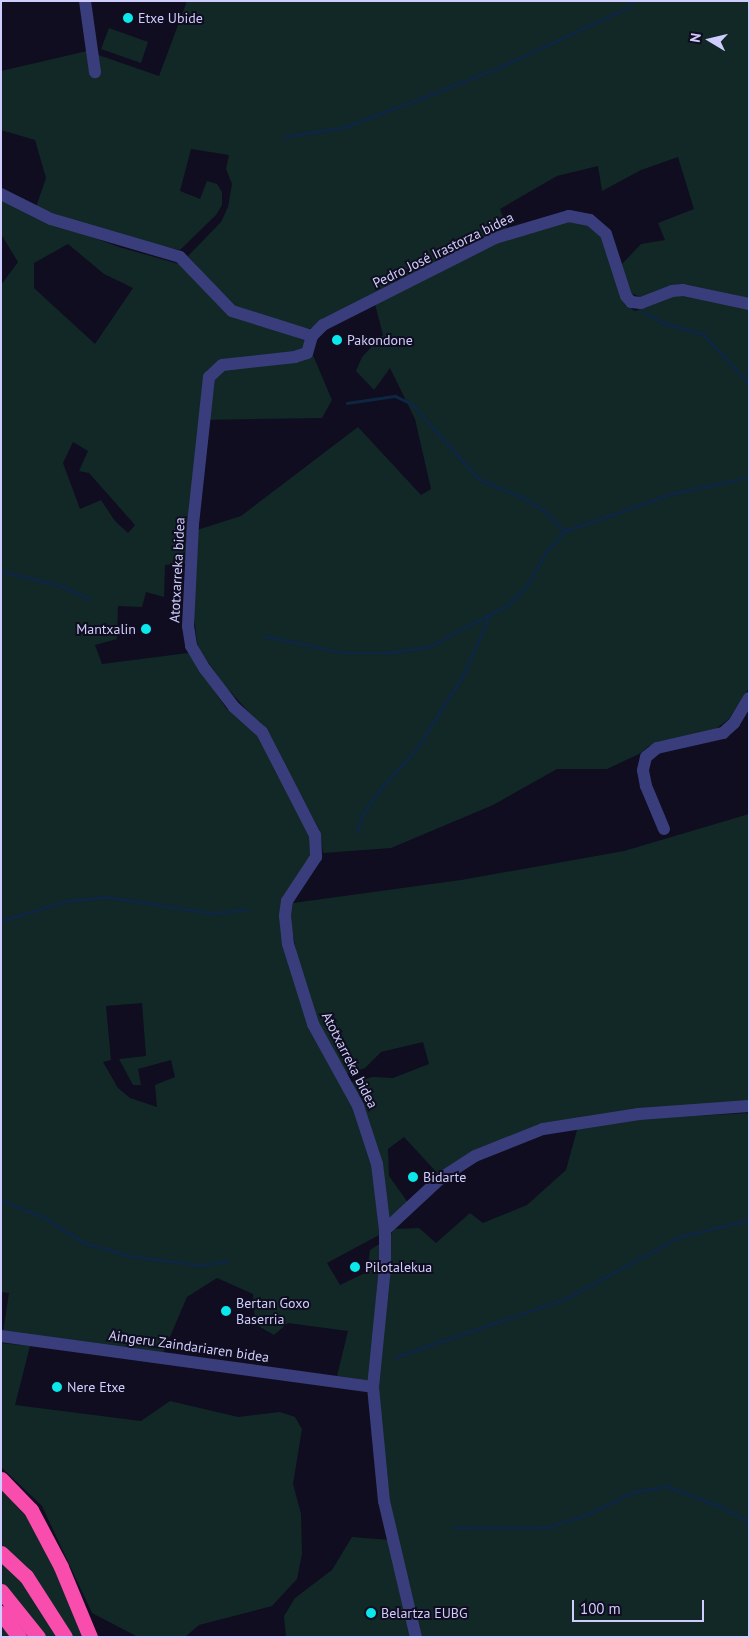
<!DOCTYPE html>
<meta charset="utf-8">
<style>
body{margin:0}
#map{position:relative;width:750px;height:1638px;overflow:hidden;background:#0f0d1f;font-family:"PT Sans",sans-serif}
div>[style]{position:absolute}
.green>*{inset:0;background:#112826}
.stream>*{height:2.5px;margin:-1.25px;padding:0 1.25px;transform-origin:1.25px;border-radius:1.25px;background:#0e2642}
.minor>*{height:12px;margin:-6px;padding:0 6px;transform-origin:6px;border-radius:6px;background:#3a3d7c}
.highway>*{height:15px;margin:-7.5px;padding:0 7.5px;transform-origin:7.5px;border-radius:7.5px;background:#f84dad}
.dots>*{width:14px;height:14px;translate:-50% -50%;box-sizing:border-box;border:2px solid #0f0d1f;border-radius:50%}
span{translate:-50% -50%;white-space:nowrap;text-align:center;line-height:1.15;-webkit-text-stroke:4px #0f0d1f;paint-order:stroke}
.poi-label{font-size:14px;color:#cfcdfd}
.left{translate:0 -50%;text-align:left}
.right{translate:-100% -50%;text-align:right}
.street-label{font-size:14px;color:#cfcdfd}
.frame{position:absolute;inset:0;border:2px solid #cfcdfd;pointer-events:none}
.north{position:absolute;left:685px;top:15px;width:50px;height:50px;-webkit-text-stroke:4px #0f0d1f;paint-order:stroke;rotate:279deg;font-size:14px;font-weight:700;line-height:20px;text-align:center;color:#cfcdfd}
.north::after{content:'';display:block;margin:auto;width:18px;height:22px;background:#cfcdfd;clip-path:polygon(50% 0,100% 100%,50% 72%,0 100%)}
.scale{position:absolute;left:572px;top:1600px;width:132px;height:22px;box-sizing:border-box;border:2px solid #cfcdfd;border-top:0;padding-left:6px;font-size:15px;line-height:18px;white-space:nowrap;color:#cfcdfd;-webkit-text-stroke:4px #0f0d1f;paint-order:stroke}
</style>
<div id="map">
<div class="green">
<i style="clip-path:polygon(187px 1px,749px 1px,749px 299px,685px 286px,643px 298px,628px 292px,622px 264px,641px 244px,665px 240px,658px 223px,694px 209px,678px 157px,641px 170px,602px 191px,598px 166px,557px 176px,500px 209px,507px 228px,309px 329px,233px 307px,188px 256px,221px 222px,228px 207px,232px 184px,226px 169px,229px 155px,191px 149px,180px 191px,200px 199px,207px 181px,217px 184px,222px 192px,222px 205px,216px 215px,180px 250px,111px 234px,36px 207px,46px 178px,35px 140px,1px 130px,1px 71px,87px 51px,159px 76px)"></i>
<i style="clip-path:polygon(109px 28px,148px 42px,141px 63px,101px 49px)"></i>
<i style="clip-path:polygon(evenodd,1px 199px,56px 224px,119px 247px,186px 266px,217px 304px,307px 341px,332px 400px,322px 418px,199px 420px,188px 563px,165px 565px,164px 597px,146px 592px,142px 607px,118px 606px,117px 639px,95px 645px,102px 664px,188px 653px,226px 708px,258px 732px,312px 834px,313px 856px,283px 919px,314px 1030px,356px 1108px,374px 1163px,381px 1234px,327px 1263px,340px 1285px,367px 1272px,370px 1250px,381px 1243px,369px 1381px,337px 1376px,348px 1331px,288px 1323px,274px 1335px,255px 1324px,253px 1294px,217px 1278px,187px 1297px,163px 1353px,3px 1332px,9px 1293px,1px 1292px,1px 285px,18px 262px,1px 234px,1px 199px,68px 244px,104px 274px,133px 288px,95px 344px,34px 288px,34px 263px,68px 244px,1px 199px,73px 442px,88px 451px,79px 471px,89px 473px,135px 525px,128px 533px,115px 521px,101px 500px,80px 509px,63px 463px,73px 442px,1px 199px,142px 1003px,146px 1056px,119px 1059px,133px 1085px,141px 1085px,138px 1069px,171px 1060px,175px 1077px,155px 1085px,157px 1107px,130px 1098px,118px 1088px,103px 1062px,111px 1060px,106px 1006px,142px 1003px)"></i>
<i style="clip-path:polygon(567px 219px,585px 222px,599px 233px,615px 268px,625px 305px,635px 311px,677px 294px,749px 308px,749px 688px,729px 719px,710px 733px,649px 746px,641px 753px,607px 769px,557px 769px,493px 805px,391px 848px,323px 853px,320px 831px,266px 731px,226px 687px,198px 648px,194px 619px,197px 530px,241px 516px,358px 427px,421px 495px,431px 489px,415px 419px,390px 368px,374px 390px,356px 371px,362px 357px,383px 335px,375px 304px,495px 241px)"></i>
<i style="clip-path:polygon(749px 814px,749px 1104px,585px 1118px,440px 1176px,404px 1137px,388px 1149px,389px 1176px,409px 1204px,387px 1224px,351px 1082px,373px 1077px,393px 1078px,429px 1064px,423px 1042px,381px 1052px,365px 1068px,346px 1074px,317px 1021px,299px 967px,290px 919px,293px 903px,461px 880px,624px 851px)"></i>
<i style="clip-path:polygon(749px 1113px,749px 1637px,420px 1637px,385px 1479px,377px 1385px,388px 1240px,394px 1229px,419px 1228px,436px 1243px,470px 1213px,483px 1223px,527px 1205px,566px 1170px,578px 1126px,639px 1119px)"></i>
<i style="clip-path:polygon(1px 1343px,30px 1346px,15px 1405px,141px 1421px,170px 1401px,238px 1417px,280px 1412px,295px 1417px,302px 1429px,293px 1484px,301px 1514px,302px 1554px,297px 1579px,272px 1606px,199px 1625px,185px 1637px,138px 1637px,92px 1613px,42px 1506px,1px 1467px)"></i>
<i style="clip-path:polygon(1px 1490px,28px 1518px,58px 1577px,82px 1637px,1px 1637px)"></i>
<i style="clip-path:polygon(352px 1537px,390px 1540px,411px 1637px,286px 1637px,284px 1616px,295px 1598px,332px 1570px)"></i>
</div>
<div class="stream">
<i style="left:284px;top:137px;width:62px;rotate:-9.3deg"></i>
<i style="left:345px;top:127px;width:79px;rotate:-20.7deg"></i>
<i style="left:419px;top:99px;width:87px;rotate:-21.6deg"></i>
<i style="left:500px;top:67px;width:138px;rotate:-24.9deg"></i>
<i style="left:625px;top:9px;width:12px;rotate:-42deg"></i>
<i style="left:644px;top:312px;width:23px;rotate:29deg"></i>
<i style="left:664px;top:323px;width:41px;rotate:15.8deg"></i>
<i style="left:703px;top:334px;width:67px;rotate:46.8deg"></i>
<i style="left:347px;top:403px;width:49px;rotate:-8.3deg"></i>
<i style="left:395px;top:396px;width:19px;rotate:25deg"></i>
<i style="left:412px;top:404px;width:101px;rotate:48.2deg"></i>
<i style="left:479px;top:479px;width:49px;rotate:22.9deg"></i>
<i style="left:524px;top:498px;width:26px;rotate:32deg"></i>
<i style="left:546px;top:512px;width:27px;rotate:45deg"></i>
<i style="left:1px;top:571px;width:60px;rotate:13.6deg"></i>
<i style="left:59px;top:585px;width:34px;rotate:24deg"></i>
<i style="left:264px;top:636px;width:84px;rotate:11.7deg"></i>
<i style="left:346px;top:653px;width:41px"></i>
<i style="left:387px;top:653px;width:41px;rotate:-8.3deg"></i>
<i style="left:428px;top:647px;width:90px;rotate:-27.7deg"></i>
<i style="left:508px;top:605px;width:30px;rotate:-46deg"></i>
<i style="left:529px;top:583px;width:35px;rotate:-61deg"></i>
<i style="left:546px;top:552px;width:28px;rotate:-48deg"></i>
<i style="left:565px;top:531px;width:112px;rotate:-19.2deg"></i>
<i style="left:671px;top:494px;width:80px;rotate:-12.3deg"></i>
<i style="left:357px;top:832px;width:16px;rotate:-75deg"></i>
<i style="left:361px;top:817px;width:29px;rotate:-56deg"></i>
<i style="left:377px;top:793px;width:60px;rotate:-48.4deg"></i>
<i style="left:417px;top:748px;width:88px;rotate:-57.6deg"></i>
<i style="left:464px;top:674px;width:61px;rotate:-66.8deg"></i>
<i style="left:1px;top:921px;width:68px;rotate:-17.1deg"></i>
<i style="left:66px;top:901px;width:41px;rotate:-5.6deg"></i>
<i style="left:107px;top:897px;width:105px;rotate:8.7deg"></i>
<i style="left:211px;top:913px;width:35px;rotate:-5deg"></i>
<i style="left:1px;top:1200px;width:45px;rotate:22deg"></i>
<i style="left:43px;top:1217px;width:49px;rotate:31.8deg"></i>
<i style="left:85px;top:1243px;width:47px;rotate:16.1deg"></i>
<i style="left:130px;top:1256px;width:71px;rotate:7.3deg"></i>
<i style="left:200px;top:1265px;width:27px;rotate:-8deg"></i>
<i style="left:396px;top:1357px;width:181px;rotate:-19deg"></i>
<i style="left:567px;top:1298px;width:128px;rotate:-28.6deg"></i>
<i style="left:679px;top:1237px;width:72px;rotate:-13.7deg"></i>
<i style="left:454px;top:1528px;width:95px;rotate:-0.6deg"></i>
<i style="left:549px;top:1527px;width:41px;rotate:-18.4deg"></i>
<i style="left:588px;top:1514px;width:51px;rotate:-25.6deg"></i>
<i style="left:634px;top:1492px;width:34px;rotate:-10deg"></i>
<i style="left:667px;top:1486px;width:59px;rotate:20.9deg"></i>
<i style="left:722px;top:1507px;width:31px;rotate:29deg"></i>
</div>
<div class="minor">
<i style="left:85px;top:1px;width:72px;rotate:82deg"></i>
<i style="left:1px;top:194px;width:56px;rotate:26.6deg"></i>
<i style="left:51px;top:219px;width:134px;rotate:16.4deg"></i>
<i style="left:180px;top:257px;width:75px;rotate:46.1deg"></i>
<i style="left:232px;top:311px;width:84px;rotate:17.4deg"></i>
<i style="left:312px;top:336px;width:18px;rotate:106deg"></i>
<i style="left:307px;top:353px;width:13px;rotate:162deg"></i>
<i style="left:295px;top:357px;width:73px;rotate:173.7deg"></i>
<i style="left:222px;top:365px;width:18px;rotate:137deg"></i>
<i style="left:209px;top:377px;width:148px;rotate:96.2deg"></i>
<i style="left:193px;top:524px;width:102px;rotate:92.8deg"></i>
<i style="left:188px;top:626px;width:20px;rotate:81deg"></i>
<i style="left:191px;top:646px;width:27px;rotate:59deg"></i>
<i style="left:205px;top:669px;width:48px;rotate:52.7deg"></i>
<i style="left:234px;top:707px;width:38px;rotate:42deg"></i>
<i style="left:262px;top:732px;width:116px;rotate:62.8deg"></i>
<i style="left:315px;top:835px;width:22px;rotate:87deg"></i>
<i style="left:316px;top:857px;width:53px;rotate:123.4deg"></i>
<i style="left:287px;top:901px;width:15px;rotate:98deg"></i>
<i style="left:285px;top:916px;width:28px;rotate:84deg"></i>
<i style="left:288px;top:944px;width:84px;rotate:72.6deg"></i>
<i style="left:313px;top:1024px;width:94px;rotate:61.2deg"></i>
<i style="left:358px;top:1106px;width:61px;rotate:71.9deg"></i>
<i style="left:377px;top:1164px;width:66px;rotate:83.1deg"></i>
<i style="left:385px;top:1230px;width:37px;rotate:90deg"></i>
<i style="left:385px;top:1267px;width:121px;rotate:95.7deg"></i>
<i style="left:373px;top:1387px;width:115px;rotate:84.5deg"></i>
<i style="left:384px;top:1501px;width:140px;rotate:76.8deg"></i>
<i style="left:312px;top:336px;width:16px;rotate:-45deg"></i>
<i style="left:323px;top:325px;width:193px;rotate:-26.8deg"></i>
<i style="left:495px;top:238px;width:77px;rotate:-16.6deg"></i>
<i style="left:569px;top:216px;width:21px;rotate:11deg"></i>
<i style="left:590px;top:220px;width:21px;rotate:41deg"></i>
<i style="left:606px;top:234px;width:65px;rotate:72.1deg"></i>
<i style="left:626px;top:296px;width:8px;rotate:50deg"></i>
<i style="left:631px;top:302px;width:10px;rotate:6deg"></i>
<i style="left:641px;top:303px;width:33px;rotate:-21deg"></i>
<i style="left:672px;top:291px;width:11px;rotate:-5deg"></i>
<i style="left:683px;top:290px;width:67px;rotate:12deg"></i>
<i style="left:664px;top:829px;width:47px;rotate:-112.7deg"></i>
<i style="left:646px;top:786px;width:16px;rotate:-101deg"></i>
<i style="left:643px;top:770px;width:13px;rotate:-77deg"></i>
<i style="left:646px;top:757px;width:14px;rotate:-39deg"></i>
<i style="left:657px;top:748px;width:68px;rotate:-12.8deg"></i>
<i style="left:723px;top:733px;width:15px;rotate:-42deg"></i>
<i style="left:734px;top:723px;width:29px;rotate:-59deg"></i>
<i style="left:385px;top:1230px;width:76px;rotate:-42.9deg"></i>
<i style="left:441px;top:1178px;width:40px;rotate:-32.9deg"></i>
<i style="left:475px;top:1156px;width:73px;rotate:-21.7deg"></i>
<i style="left:543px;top:1129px;width:97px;rotate:-8.9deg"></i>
<i style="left:639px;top:1114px;width:110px;rotate:-4.2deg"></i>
<i style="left:1px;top:1336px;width:375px;rotate:7.8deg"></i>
</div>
<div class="highway">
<i style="left:1px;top:1479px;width:43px;rotate:45.9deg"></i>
<i style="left:31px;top:1510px;width:64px;rotate:62.2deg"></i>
<i style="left:61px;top:1567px;width:76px;rotate:67.5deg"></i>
<i style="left:1px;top:1553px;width:34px;rotate:43deg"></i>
<i style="left:26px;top:1576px;width:72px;rotate:57.4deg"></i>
<i style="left:1px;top:1591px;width:59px;rotate:51.2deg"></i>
<i style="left:1px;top:1613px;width:30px;rotate:53deg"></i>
</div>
<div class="dots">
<i style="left:128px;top:18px;background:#0ae8ec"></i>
<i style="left:337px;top:340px;background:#0ae8ec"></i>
<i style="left:146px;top:629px;background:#0ae8ec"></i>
<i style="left:413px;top:1177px;background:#0ae8ec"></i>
<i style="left:355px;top:1267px;background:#0ae8ec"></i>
<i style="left:226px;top:1311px;background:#0ae8ec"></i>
<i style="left:57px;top:1387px;background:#0ae8ec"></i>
<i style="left:371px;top:1613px;background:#0ae8ec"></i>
</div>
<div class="poi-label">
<span class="left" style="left:138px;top:18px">Etxe Ubide</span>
<span class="left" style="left:347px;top:340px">Pakondone</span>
<span class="right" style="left:136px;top:629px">Mantxalin</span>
<span class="left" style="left:423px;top:1177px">Bidarte</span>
<span class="left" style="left:365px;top:1267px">Pilotalekua</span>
<span class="left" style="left:236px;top:1311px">Bertan Goxo<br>Baserria</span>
<span class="left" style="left:67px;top:1387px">Nere Etxe</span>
<span class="left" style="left:381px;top:1613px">Belartza EUBG</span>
</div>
<div class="street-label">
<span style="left:443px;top:250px;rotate:-26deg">Pedro José Irastorza bidea</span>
<span style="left:177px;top:570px;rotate:-87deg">Atotxarreka bidea</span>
<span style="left:350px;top:1060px;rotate:63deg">Atotxarreka bidea</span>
<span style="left:189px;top:1346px;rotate:8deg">Aingeru Zaindariaren bidea</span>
</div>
<div class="frame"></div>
<div class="north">N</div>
<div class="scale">100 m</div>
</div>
